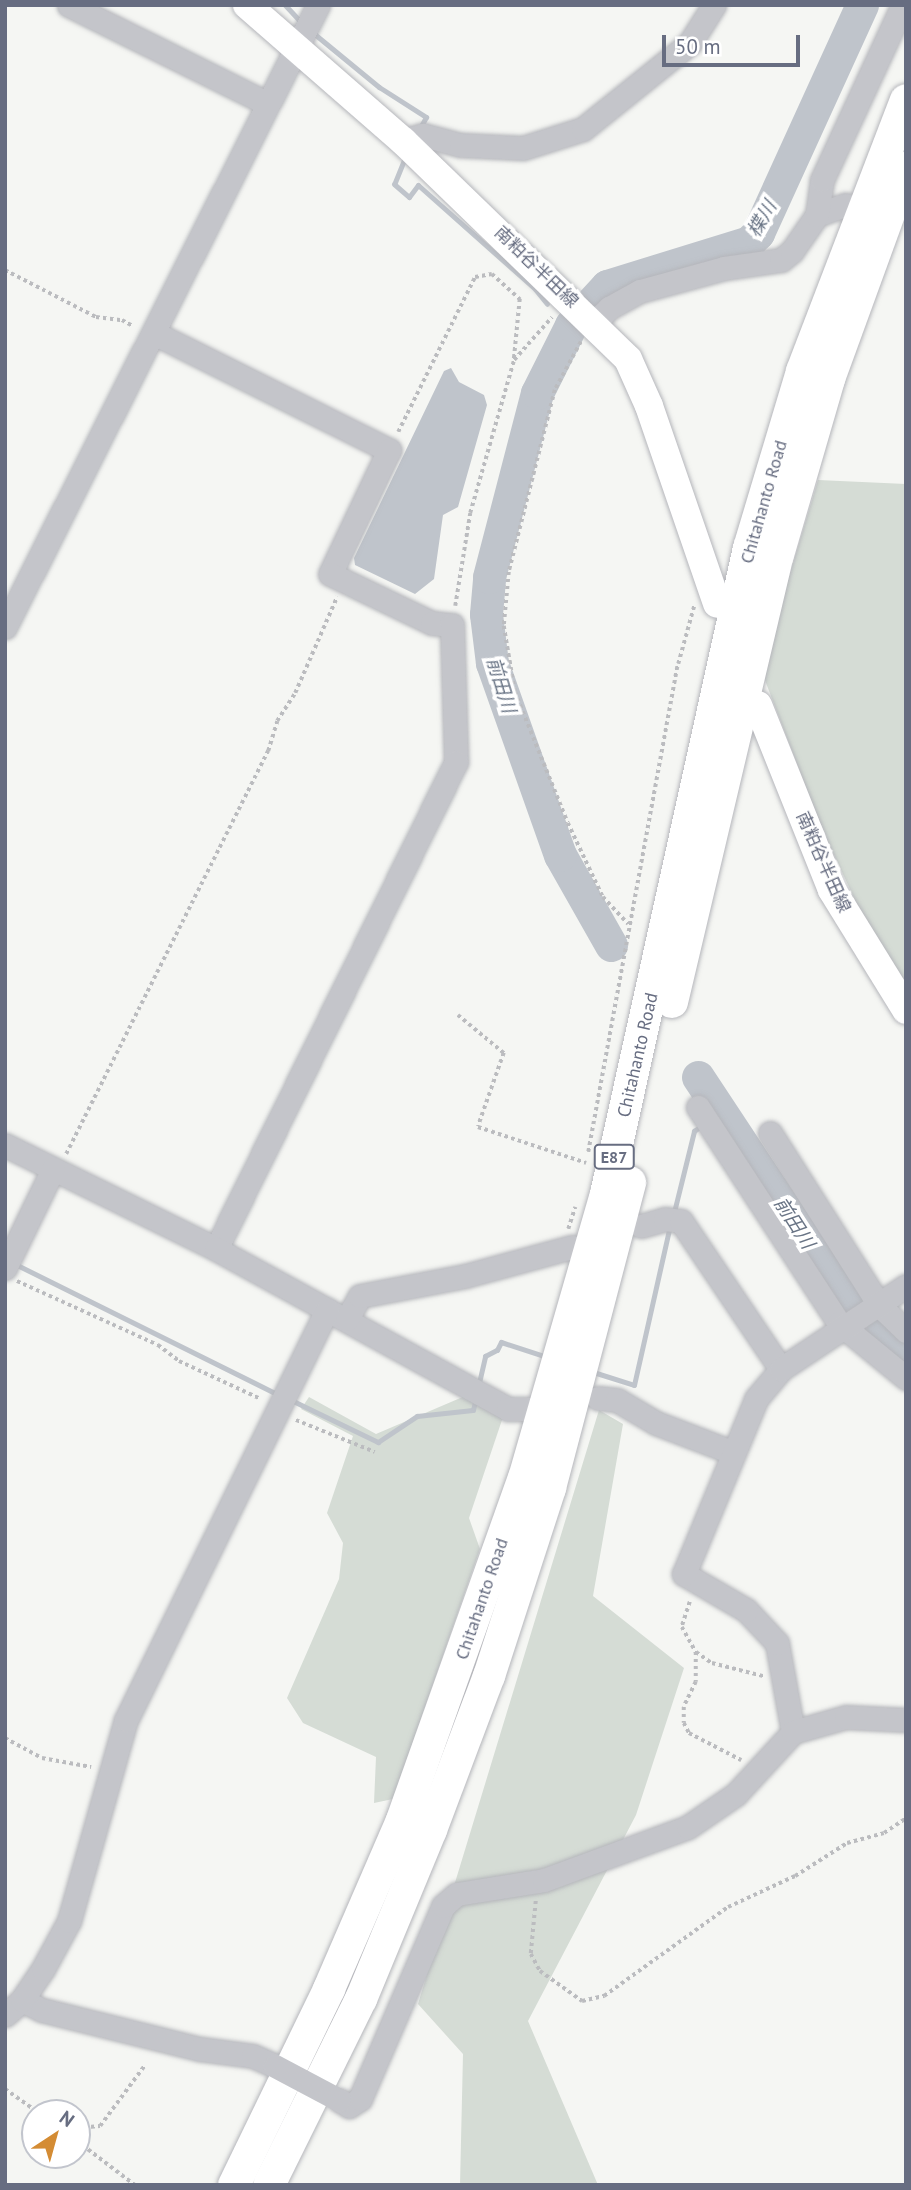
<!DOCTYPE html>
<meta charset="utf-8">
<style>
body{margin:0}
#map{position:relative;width:911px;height:2190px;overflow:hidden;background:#f5f6f3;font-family:"PT Sans","Noto Sans JP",sans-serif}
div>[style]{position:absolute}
.green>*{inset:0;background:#d5dcd5}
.water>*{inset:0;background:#bfc4cb}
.stream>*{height:5px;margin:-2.5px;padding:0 2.5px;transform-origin:2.5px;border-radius:2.5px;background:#bfc4cb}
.river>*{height:33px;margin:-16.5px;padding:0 16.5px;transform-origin:16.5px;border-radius:16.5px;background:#bfc4cb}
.path>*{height:3.5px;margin-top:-1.75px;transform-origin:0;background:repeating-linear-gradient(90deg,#bbbcbf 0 3.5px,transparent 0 7px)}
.roads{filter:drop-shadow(0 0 2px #b5b6bb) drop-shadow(0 0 2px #b5b6bb)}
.minor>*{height:23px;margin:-11.5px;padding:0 11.5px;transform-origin:11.5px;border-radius:11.5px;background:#c4c5ca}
.major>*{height:28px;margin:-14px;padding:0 14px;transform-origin:14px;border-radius:14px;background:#fff}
.highway>*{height:32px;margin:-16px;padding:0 16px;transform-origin:16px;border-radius:16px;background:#fff}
.minor-bridge>*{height:23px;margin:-11.5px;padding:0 11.5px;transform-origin:11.5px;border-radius:11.5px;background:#c4c5ca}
span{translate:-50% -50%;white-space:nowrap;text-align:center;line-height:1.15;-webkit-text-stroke:7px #fff;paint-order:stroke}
.shield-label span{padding:2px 5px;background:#fff;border:2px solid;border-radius:5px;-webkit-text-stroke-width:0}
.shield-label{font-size:16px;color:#676d81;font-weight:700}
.street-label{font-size:18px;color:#676d81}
.water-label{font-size:19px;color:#697485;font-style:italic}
.frame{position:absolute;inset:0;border:7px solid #676d81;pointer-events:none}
.north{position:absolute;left:21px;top:2099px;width:70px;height:70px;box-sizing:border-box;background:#fff;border:2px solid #c2c5cd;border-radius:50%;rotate:36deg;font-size:19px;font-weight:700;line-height:28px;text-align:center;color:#676d81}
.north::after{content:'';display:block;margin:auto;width:24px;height:32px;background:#d48c34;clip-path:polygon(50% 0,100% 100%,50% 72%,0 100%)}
.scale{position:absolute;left:662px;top:35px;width:138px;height:32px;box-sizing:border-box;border:4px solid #676d81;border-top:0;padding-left:9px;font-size:21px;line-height:24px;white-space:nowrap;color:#676d81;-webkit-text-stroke:5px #fff;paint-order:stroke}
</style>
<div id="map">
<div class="green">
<i style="clip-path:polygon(818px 480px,906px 484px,906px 991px,856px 902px,822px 829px,761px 670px)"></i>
<i style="clip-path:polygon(465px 1396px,504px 1414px,469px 1518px,480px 1549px,393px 1799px,374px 1803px,376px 1757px,303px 1723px,287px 1698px,339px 1579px,343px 1543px,327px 1513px,353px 1436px,301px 1409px,309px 1397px,376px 1434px)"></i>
<i style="clip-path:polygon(599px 1410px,623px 1424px,593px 1596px,684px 1668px,636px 1815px,528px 2021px,598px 2185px,460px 2185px,463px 2054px,418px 2004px)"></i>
</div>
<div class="water">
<i style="clip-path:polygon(451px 368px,459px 382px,484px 395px,487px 405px,458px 507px,443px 515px,434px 579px,415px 594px,355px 565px,354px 558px,444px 371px)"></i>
</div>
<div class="stream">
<i style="left:285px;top:5px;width:25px;rotate:47deg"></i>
<i style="left:312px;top:32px;width:87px;rotate:39.4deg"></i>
<i style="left:379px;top:87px;width:56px;rotate:32.6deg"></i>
<i style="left:426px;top:117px;width:13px;rotate:119deg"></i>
<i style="left:406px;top:155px;width:31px;rotate:112deg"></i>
<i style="left:394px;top:184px;width:20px;rotate:41deg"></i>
<i style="left:409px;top:197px;width:15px;rotate:-53deg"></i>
<i style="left:418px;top:185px;width:157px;rotate:41.6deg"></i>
<i style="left:535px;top:289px;width:19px;rotate:51deg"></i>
<i style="left:673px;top:1216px;width:88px;rotate:-76.1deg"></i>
<i style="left:694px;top:1131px;width:9px;rotate:-36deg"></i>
<i style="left:15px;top:1264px;width:295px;rotate:26.4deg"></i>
<i style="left:590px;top:1371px;width:46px;rotate:17.7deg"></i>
<i style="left:634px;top:1385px;width:164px;rotate:-77.3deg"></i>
<i style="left:478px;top:1387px;width:32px;rotate:-77deg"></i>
<i style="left:485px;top:1356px;width:13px;rotate:-27deg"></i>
<i style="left:497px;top:1350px;width:9px;rotate:-63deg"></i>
<i style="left:501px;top:1342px;width:48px;rotate:18.1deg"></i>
<i style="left:291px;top:1400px;width:97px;rotate:25.8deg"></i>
<i style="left:378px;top:1442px;width:47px;rotate:-33.7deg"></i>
<i style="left:417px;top:1416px;width:56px;rotate:-6.1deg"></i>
<i style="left:473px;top:1410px;width:13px;rotate:-77deg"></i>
</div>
<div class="river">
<i style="left:611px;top:945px;width:103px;rotate:-119.5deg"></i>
<i style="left:560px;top:855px;width:204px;rotate:-109.5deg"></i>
<i style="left:492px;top:663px;width:49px;rotate:-97deg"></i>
<i style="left:486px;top:614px;width:37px;rotate:-85deg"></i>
<i style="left:489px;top:577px;width:190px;rotate:-75.4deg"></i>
<i style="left:537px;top:393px;width:76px;rotate:-63.4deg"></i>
<i style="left:571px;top:325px;width:53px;rotate:-47.3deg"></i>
<i style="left:607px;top:286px;width:149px;rotate:-17.2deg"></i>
<i style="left:749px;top:242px;width:13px;rotate:-45deg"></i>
<i style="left:758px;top:233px;width:251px;rotate:-65.5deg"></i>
<i style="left:698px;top:1077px;width:249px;rotate:56.6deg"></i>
<i style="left:835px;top:1285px;width:51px;rotate:48.2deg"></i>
<i style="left:869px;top:1323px;width:49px;rotate:40.9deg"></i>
</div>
<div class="path">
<i style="left:5px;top:270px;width:102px;rotate:27.3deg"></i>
<i style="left:96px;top:317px;width:26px;rotate:7deg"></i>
<i style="left:122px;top:320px;width:13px;rotate:29deg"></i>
<i style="left:581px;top:342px;width:55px;rotate:118.4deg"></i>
<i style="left:555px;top:390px;width:188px;rotate:104.2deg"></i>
<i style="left:509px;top:572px;width:54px;rotate:95.3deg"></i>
<i style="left:504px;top:626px;width:67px;rotate:80.5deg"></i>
<i style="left:515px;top:692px;width:141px;rotate:68deg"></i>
<i style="left:568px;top:823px;width:82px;rotate:64.7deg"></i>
<i style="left:603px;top:897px;width:37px;rotate:47deg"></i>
<i style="left:398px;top:432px;width:173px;rotate:-63.6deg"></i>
<i style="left:475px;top:277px;width:17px;rotate:-10deg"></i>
<i style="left:492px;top:274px;width:38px;rotate:42deg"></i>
<i style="left:520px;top:299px;width:61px;rotate:95.6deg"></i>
<i style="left:455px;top:606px;width:94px;rotate:-80.8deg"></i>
<i style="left:470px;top:513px;width:159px;rotate:-74deg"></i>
<i style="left:514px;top:360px;width:57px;rotate:-48.5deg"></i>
<i style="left:458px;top:1015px;width:60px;rotate:39.6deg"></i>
<i style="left:504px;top:1053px;width:78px;rotate:109.4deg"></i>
<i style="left:478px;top:1127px;width:114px;rotate:18.4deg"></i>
<i style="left:588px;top:1152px;width:496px;rotate:-79.6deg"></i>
<i style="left:678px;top:664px;width:60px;rotate:-74.6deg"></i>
<i style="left:66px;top:1154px;width:451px;rotate:-63.4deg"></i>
<i style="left:268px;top:751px;width:31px;rotate:-73deg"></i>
<i style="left:277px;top:721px;width:33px;rotate:-57deg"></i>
<i style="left:295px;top:693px;width:105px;rotate:-66.4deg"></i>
<i style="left:568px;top:1229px;width:23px;rotate:-72deg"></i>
<i style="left:17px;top:1281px;width:155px;rotate:24.4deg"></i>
<i style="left:158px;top:1345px;width:26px;rotate:37deg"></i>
<i style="left:179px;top:1361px;width:90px;rotate:24.9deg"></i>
<i style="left:296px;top:1420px;width:85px;rotate:22.1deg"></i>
<i style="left:690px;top:1602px;width:26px;rotate:108deg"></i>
<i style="left:682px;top:1627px;width:29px;rotate:61deg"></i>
<i style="left:696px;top:1652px;width:19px;rotate:35deg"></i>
<i style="left:712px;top:1663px;width:53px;rotate:14.3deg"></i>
<i style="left:696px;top:1652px;width:30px;rotate:90deg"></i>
<i style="left:696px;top:1682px;width:28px;rotate:116deg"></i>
<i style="left:684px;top:1707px;width:16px;rotate:90deg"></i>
<i style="left:684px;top:1723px;width:11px;rotate:63deg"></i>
<i style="left:689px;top:1733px;width:59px;rotate:27.4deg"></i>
<i style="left:5px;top:1738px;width:42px;rotate:28.4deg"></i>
<i style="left:42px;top:1758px;width:50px;rotate:10.4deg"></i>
<i style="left:536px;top:1901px;width:53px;rotate:95.4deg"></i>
<i style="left:531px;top:1954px;width:19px;rotate:62deg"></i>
<i style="left:540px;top:1971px;width:52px;rotate:35.5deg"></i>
<i style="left:582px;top:2001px;width:23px;rotate:-13deg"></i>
<i style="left:604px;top:1996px;width:153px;rotate:-35.7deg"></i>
<i style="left:728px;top:1907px;width:74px;rotate:-24.8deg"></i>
<i style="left:795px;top:1876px;width:62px;rotate:-32.4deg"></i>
<i style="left:847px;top:1843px;width:38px;rotate:-15deg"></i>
<i style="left:884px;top:1833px;width:27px;rotate:-34deg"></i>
<i style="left:5px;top:2089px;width:42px;rotate:35.2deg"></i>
<i style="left:77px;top:2128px;width:23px;rotate:-5deg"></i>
<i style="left:100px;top:2126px;width:76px;rotate:-53.6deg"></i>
<i style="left:77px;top:2141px;width:73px;rotate:37.2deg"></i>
</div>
<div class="roads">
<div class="minor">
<i style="left:69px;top:5px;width:220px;rotate:26.4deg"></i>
<i style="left:403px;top:141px;width:21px;rotate:-17deg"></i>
<i style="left:423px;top:135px;width:39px;rotate:15deg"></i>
<i style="left:461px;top:145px;width:62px;rotate:2.8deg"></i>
<i style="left:523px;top:148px;width:63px;rotate:-17.6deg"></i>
<i style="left:583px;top:129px;width:137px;rotate:-38.8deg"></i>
<i style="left:690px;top:43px;width:45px;rotate:-57.7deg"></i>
<i style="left:817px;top:215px;width:30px;rotate:-20deg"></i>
<i style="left:595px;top:322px;width:20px;rotate:-45deg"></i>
<i style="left:609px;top:308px;width:35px;rotate:-29deg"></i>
<i style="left:640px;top:291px;width:87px;rotate:-15.3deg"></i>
<i style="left:724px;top:268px;width:58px;rotate:-8deg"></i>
<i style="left:781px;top:260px;width:14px;rotate:-39deg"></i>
<i style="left:792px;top:251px;width:44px;rotate:-55.2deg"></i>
<i style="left:817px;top:215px;width:35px;rotate:-82deg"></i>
<i style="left:822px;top:180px;width:193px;rotate:-65.2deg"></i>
<i style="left:154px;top:333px;width:263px;rotate:26.5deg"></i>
<i style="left:389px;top:450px;width:137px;rotate:115.4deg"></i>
<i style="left:330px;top:574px;width:113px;rotate:25.7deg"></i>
<i style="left:432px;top:623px;width:20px;rotate:6deg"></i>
<i style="left:452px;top:625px;width:137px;rotate:88.3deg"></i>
<i style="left:456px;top:762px;width:543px;rotate:116.23deg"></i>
<i style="left:5px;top:627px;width:696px;rotate:-63.29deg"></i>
<i style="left:698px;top:1107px;width:258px;rotate:56.9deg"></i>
<i style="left:839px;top:1323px;width:87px;rotate:39.4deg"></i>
<i style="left:770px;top:1133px;width:205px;rotate:57.6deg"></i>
<i style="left:880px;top:1306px;width:36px;rotate:44deg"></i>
<i style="left:5px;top:1145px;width:235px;rotate:26.2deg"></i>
<i style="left:216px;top:1249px;width:333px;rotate:28.7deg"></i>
<i style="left:508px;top:1409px;width:21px"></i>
<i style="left:641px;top:1226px;width:25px;rotate:-16deg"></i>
<i style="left:665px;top:1219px;width:16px;rotate:7deg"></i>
<i style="left:681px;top:1221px;width:179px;rotate:56deg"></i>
<i style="left:5px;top:1268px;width:110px;rotate:-64.1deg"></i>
<i style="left:347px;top:1319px;width:26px;rotate:-61deg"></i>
<i style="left:360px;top:1296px;width:107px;rotate:-10.8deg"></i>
<i style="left:465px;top:1276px;width:111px;rotate:-15.2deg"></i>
<i style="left:598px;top:1398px;width:19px;rotate:6deg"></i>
<i style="left:617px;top:1400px;width:45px;rotate:30.5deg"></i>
<i style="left:656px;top:1423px;width:81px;rotate:20.9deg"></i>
<i style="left:793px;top:1732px;width:90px;rotate:-100.2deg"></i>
<i style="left:777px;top:1643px;width:45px;rotate:-133.2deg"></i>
<i style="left:746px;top:1610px;width:72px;rotate:-149.9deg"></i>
<i style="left:684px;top:1574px;width:189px;rotate:-67.6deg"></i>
<i style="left:756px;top:1399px;width:39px;rotate:-50deg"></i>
<i style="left:781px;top:1369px;width:150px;rotate:-33.6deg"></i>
<i style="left:22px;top:2000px;width:22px;rotate:27deg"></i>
<i style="left:42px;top:2010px;width:163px;rotate:13.9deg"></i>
<i style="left:200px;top:2049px;width:53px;rotate:7.5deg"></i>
<i style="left:253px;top:2056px;width:24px;rotate:24deg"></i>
<i style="left:5px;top:2015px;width:23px;rotate:-41deg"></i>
<i style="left:22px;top:2000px;width:37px;rotate:-56deg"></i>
<i style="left:43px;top:1969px;width:55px;rotate:-61.6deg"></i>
<i style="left:69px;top:1921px;width:209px;rotate:-74.2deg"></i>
<i style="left:126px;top:1720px;width:457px;rotate:-63.9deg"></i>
<i style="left:339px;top:2100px;width:12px;rotate:31deg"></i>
<i style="left:349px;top:2106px;width:13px;rotate:-32deg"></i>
<i style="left:360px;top:2099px;width:210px;rotate:-66.7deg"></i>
<i style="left:443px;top:1906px;width:18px;rotate:-41deg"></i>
<i style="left:457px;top:1894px;width:88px;rotate:-9.1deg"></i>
<i style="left:544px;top:1880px;width:153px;rotate:-20.2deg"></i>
<i style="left:688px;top:1827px;width:58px;rotate:-34.5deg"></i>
<i style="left:736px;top:1794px;width:84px;rotate:-47.4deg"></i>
<i style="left:793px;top:1732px;width:55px;rotate:-15.8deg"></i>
<i style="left:846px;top:1717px;width:60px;rotate:2.9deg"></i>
</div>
<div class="major">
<i style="left:247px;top:5px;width:207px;rotate:41.1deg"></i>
<i style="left:403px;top:141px;width:313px;rotate:44.1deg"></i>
<i style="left:628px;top:359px;width:51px;rotate:65.9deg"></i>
<i style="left:649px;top:406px;width:209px;rotate:71deg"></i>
<i style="left:758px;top:705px;width:199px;rotate:68.2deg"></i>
<i style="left:832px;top:890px;width:141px;rotate:58.3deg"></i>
</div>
<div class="highway">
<i style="left:672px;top:1002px;width:459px;rotate:-76.7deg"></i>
<i style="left:778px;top:555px;width:183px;rotate:-73.8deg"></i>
<i style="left:829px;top:379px;width:225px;rotate:-70deg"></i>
<i style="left:234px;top:2185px;width:218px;rotate:-64.1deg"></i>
<i style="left:329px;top:1989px;width:184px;rotate:-66.6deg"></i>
<i style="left:402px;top:1820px;width:363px;rotate:-70.4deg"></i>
<i style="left:524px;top:1478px;width:296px;rotate:-73.9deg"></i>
<i style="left:606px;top:1194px;width:662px;rotate:-77.52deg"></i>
<i style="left:749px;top:548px;width:185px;rotate:-73.3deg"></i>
<i style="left:802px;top:371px;width:290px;rotate:-69deg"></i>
<i style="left:269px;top:2185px;width:208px;rotate:-63.7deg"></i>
<i style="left:361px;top:1999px;width:183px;rotate:-67.5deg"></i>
<i style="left:431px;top:1830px;width:165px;rotate:-69.4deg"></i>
<i style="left:489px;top:1676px;width:198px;rotate:-72deg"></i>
<i style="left:550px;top:1488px;width:316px;rotate:-75.3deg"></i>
</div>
</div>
<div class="minor-bridge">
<i style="left:275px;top:2066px;width:72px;rotate:28deg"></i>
</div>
<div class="shield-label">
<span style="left:614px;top:1157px">E87</span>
</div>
<div class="street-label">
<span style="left:536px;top:267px;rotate:44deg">南粕谷半田線</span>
<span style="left:764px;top:502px;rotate:-74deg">Chitahanto Road</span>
<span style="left:823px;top:862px;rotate:66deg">南粕谷半田線</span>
<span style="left:638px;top:1055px;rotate:-77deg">Chitahanto Road</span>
<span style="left:482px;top:1599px;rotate:-71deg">Chitahanto Road</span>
</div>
<div class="water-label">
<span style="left:762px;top:219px;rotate:-60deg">楪川</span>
<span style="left:501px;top:685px;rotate:73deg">前田川</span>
<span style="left:794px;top:1223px;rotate:57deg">前田川</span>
</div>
<div class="frame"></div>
<div class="north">N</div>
<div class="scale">50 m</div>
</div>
